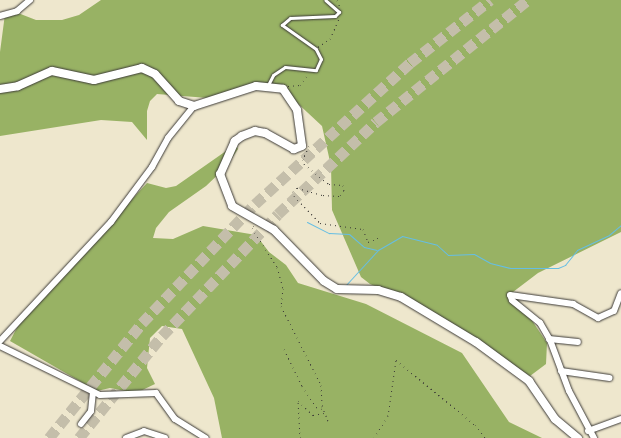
<!DOCTYPE html>
<style>
body{margin:0}
#map{position:relative;width:621px;height:438px;overflow:hidden;background:#eee7cd;font-family:"Architects Daughter",sans-serif}
div>[style]{position:absolute}
.forest>*{inset:0;background:#98b264}
.stream>*{height:1px;margin:-0.5px;padding:0 0.5px;transform-origin:0.5px;border-radius:0.5px;background:#66bee3}
.motorway-tunnel>*{height:11px;margin-top:-5.5px;transform-origin:0;background:repeating-linear-gradient(90deg,#c4beaa 0 11px,transparent 0 16.5px)}
.path>*{height:1px;margin-top:-0.5px;transform-origin:0;background:repeating-linear-gradient(90deg,#3c3a37 0 1px,transparent 0 5px)}
.roads{filter:drop-shadow(0 0 1px #3c3a37) drop-shadow(0 0 1px #3c3a37)}
.service>*{height:3px;margin:-1.5px;padding:0 1.5px;transform-origin:1.5px;border-radius:1.5px;background:#fff}
.minor>*{height:6px;margin:-3px;padding:0 3px;transform-origin:3px;border-radius:3px;background:#fff}
.tertiary>*{height:8px;margin:-4px;padding:0 4px;transform-origin:4px;border-radius:4px;background:#fff}
span{translate:-50% -50%;white-space:nowrap;text-align:center;line-height:1.15;-webkit-text-stroke:4px #f7f3e8;paint-order:stroke}
</style>
<div id="map">
<div class="forest">
<i style="clip-path:polygon(101px 0,621px 0,621px 232px,538px 273px,513px 292px,547px 343px,546px 364px,530px 376px,419px 305px,370px 284px,361px 277px,332px 210px,331px 166px,322px 126px,293px 99px,275px 89px,256px 85px,208px 98px,157px 94px,150px 101px,147px 111px,147px 140px,132px 122px,101px 120px,0 136px,0 52px,5px 14px,18px 13px,36px 20px,62px 20px,79px 15px)"></i>
<i style="clip-path:polygon(236px 144px,238px 149px,226px 167px,206px 186px,169px 212px,156px 228px,153px 238px,173px 239px,203px 226px,256px 235px,269px 252px,286px 265px,298px 283px,366px 304px,462px 353px,509px 422px,542px 438px,222px 438px,214px 398px,182px 329px,162px 326px,150px 338px,147px 368px,155px 384px,136px 393px,110px 388px,97px 391px,10px 341px,22px 318px,147px 183px,166px 188px,176px 186px)"></i>
</div>
<div class="stream">
<i style="left:307px;top:222px;width:25px;rotate:27deg"></i>
<i style="left:329px;top:233px;width:20px;rotate:3deg"></i>
<i style="left:349px;top:234px;width:20px;rotate:41deg"></i>
<i style="left:364px;top:247px;width:13px;rotate:13deg"></i>
<i style="left:345px;top:286px;width:49px;rotate:-47.5deg"></i>
<i style="left:378px;top:250px;width:28px;rotate:-30deg"></i>
<i style="left:402px;top:236px;width:36px;rotate:14deg"></i>
<i style="left:437px;top:245px;width:15px;rotate:42deg"></i>
<i style="left:448px;top:255px;width:26px;rotate:-2deg"></i>
<i style="left:474px;top:254px;width:18px;rotate:29deg"></i>
<i style="left:490px;top:263px;width:21px;rotate:14deg"></i>
<i style="left:510px;top:268px;width:48px"></i>
<i style="left:558px;top:268px;width:8px;rotate:-23deg"></i>
<i style="left:565px;top:265px;width:19px;rotate:-51deg"></i>
<i style="left:577px;top:250px;width:35px;rotate:-25deg"></i>
<i style="left:609px;top:235px;width:16px;rotate:-40deg"></i>
</div>
<div class="motorway-tunnel">
<i style="left:49px;top:438px;width:148px;rotate:-51deg"></i>
<i style="left:142px;top:323px;width:164px;rotate:-46.5deg"></i>
<i style="left:255px;top:204px;width:210px;rotate:-42.3deg"></i>
<i style="left:410px;top:63px;width:102px;rotate:-38.2deg"></i>
<i style="left:79px;top:438px;width:132px;rotate:-50.9deg"></i>
<i style="left:162px;top:336px;width:168px;rotate:-46.4deg"></i>
<i style="left:278px;top:214px;width:134px;rotate:-43.2deg"></i>
<i style="left:376px;top:122px;width:195px;rotate:-38.8deg"></i>
</div>
<div class="path">
<i style="left:337px;top:0;width:8px;rotate:67deg"></i>
<i style="left:318px;top:47px;width:14px;rotate:-34deg"></i>
<i style="left:330px;top:39px;width:24px;rotate:-66deg"></i>
<i style="left:288px;top:86px;width:12px;rotate:-5deg"></i>
<i style="left:300px;top:85px;width:14px;rotate:-54deg"></i>
<i style="left:309px;top:146px;width:14px;rotate:115deg"></i>
<i style="left:303px;top:159px;width:5px;rotate:79deg"></i>
<i style="left:304px;top:164px;width:32px;rotate:39deg"></i>
<i style="left:329px;top:184px;width:14px;rotate:4deg"></i>
<i style="left:343px;top:185px;width:6px;rotate:81deg"></i>
<i style="left:344px;top:191px;width:7px;rotate:135deg"></i>
<i style="left:339px;top:196px;width:17px;rotate:-177deg"></i>
<i style="left:322px;top:195px;width:26px;rotate:-164deg"></i>
<i style="left:297px;top:188px;width:5px;rotate:143deg"></i>
<i style="left:293px;top:191px;width:5px;rotate:79deg"></i>
<i style="left:294px;top:196px;width:37px;rotate:46deg"></i>
<i style="left:320px;top:223px;width:43px;rotate:7.9deg"></i>
<i style="left:363px;top:229px;width:14px;rotate:69deg"></i>
<i style="left:368px;top:242px;width:11px;rotate:-22deg"></i>
<i style="left:254px;top:226px;width:3px;rotate:135deg"></i>
<i style="left:252px;top:228px;width:46px;rotate:57.3deg"></i>
<i style="left:277px;top:267px;width:22px;rotate:74deg"></i>
<i style="left:283px;top:288px;width:18px;rotate:96deg"></i>
<i style="left:281px;top:306px;width:89px;rotate:63.1deg"></i>
<i style="left:321px;top:385px;width:21px;rotate:87deg"></i>
<i style="left:322px;top:406px;width:16px;rotate:68deg"></i>
<i style="left:284px;top:349px;width:41px;rotate:64.1deg"></i>
<i style="left:302px;top:386px;width:25px;rotate:56deg"></i>
<i style="left:316px;top:407px;width:6px;rotate:18deg"></i>
<i style="left:300px;top:438px;width:37px;rotate:-93deg"></i>
<i style="left:298px;top:401px;width:21px;rotate:43deg"></i>
<i style="left:313px;top:415px;width:11px;rotate:-10deg"></i>
<i style="left:374px;top:438px;width:26px;rotate:-58deg"></i>
<i style="left:388px;top:416px;width:57px;rotate:-81.9deg"></i>
<i style="left:396px;top:360px;width:102px;rotate:39.4deg"></i>
<i style="left:475px;top:425px;width:16px;rotate:52deg"></i>
</div>
<div class="roads">
<div class="service">
<i style="left:268px;top:85px;width:11px;rotate:-63deg"></i>
<i style="left:273px;top:75px;width:14px;rotate:-34deg"></i>
<i style="left:285px;top:67px;width:31px;rotate:6deg"></i>
<i style="left:316px;top:70px;width:12px;rotate:-66deg"></i>
<i style="left:321px;top:59px;width:11px;rotate:-117deg"></i>
<i style="left:316px;top:49px;width:42px;rotate:-144.8deg"></i>
<i style="left:282px;top:25px;width:11px;rotate:-41deg"></i>
<i style="left:290px;top:18px;width:45px;rotate:-2.5deg"></i>
<i style="left:335px;top:16px;width:6px;rotate:-45deg"></i>
<i style="left:339px;top:12px;width:18px;rotate:-139deg"></i>
</div>
<div class="minor">
<i style="left:0;top:16px;width:18px;rotate:-16deg"></i>
<i style="left:17px;top:11px;width:17px;rotate:-40deg"></i>
<i style="left:549px;top:339px;width:29px;rotate:6deg"></i>
<i style="left:0;top:341px;width:163px;rotate:-47deg"></i>
<i style="left:111px;top:222px;width:69px;rotate:-53.3deg"></i>
<i style="left:152px;top:167px;width:33px;rotate:-61deg"></i>
<i style="left:168px;top:138px;width:41px;rotate:-50.9deg"></i>
<i style="left:0;top:346px;width:111px;rotate:26.1deg"></i>
<i style="left:100px;top:395px;width:56px;rotate:-2deg"></i>
<i style="left:156px;top:393px;width:32px;rotate:54deg"></i>
<i style="left:175px;top:419px;width:36px;rotate:32deg"></i>
<i style="left:561px;top:371px;width:49px;rotate:8.3deg"></i>
<i style="left:81px;top:424px;width:16px;rotate:-52deg"></i>
<i style="left:91px;top:411px;width:18px;rotate:-84deg"></i>
<i style="left:588px;top:431px;width:35px;rotate:-20deg"></i>
<i style="left:126px;top:438px;width:19px;rotate:-21deg"></i>
<i style="left:144px;top:431px;width:22px;rotate:18deg"></i>
<i style="left:594px;top:438px;width:53px;rotate:-118deg"></i>
<i style="left:569px;top:391px;width:54px;rotate:-110.4deg"></i>
<i style="left:550px;top:340px;width:20px;rotate:-120deg"></i>
<i style="left:540px;top:323px;width:36px;rotate:-141deg"></i>
<i style="left:512px;top:300px;width:5px;rotate:-112deg"></i>
<i style="left:510px;top:295px;width:64px;rotate:8.1deg"></i>
<i style="left:573px;top:304px;width:29px;rotate:29deg"></i>
<i style="left:598px;top:318px;width:17px;rotate:-24deg"></i>
<i style="left:614px;top:311px;width:19px;rotate:-69deg"></i>
</div>
<div class="tertiary">
<i style="left:0;top:89px;width:18px;rotate:-9deg"></i>
<i style="left:18px;top:86px;width:37px;rotate:-24deg"></i>
<i style="left:52px;top:71px;width:43px;rotate:12.1deg"></i>
<i style="left:94px;top:80px;width:49px;rotate:-14deg"></i>
<i style="left:142px;top:68px;width:14px;rotate:25deg"></i>
<i style="left:155px;top:74px;width:36px;rotate:48deg"></i>
<i style="left:179px;top:101px;width:16px;rotate:18deg"></i>
<i style="left:194px;top:106px;width:65px;rotate:-17.9deg"></i>
<i style="left:256px;top:86px;width:27px;rotate:6deg"></i>
<i style="left:283px;top:89px;width:25px;rotate:56deg"></i>
<i style="left:297px;top:110px;width:36px;rotate:82deg"></i>
<i style="left:302px;top:146px;width:9px;rotate:159deg"></i>
<i style="left:294px;top:149px;width:33px;rotate:-151deg"></i>
<i style="left:265px;top:133px;width:10px;rotate:-169deg"></i>
<i style="left:255px;top:131px;width:14px;rotate:159deg"></i>
<i style="left:242px;top:136px;width:9px;rotate:144deg"></i>
<i style="left:235px;top:141px;width:36px;rotate:114deg"></i>
<i style="left:220px;top:174px;width:34px;rotate:69deg"></i>
<i style="left:232px;top:206px;width:48px;rotate:29.7deg"></i>
<i style="left:274px;top:230px;width:71px;rotate:45.6deg"></i>
<i style="left:324px;top:281px;width:15px;rotate:32deg"></i>
<i style="left:337px;top:289px;width:41px;rotate:1.4deg"></i>
<i style="left:378px;top:290px;width:24px;rotate:17deg"></i>
<i style="left:401px;top:297px;width:87px;rotate:31deg"></i>
<i style="left:476px;top:342px;width:66px;rotate:36.3deg"></i>
<i style="left:529px;top:381px;width:46px;rotate:55.6deg"></i>
<i style="left:555px;top:419px;width:30px;rotate:40deg"></i>
</div>
</div>
</div>
